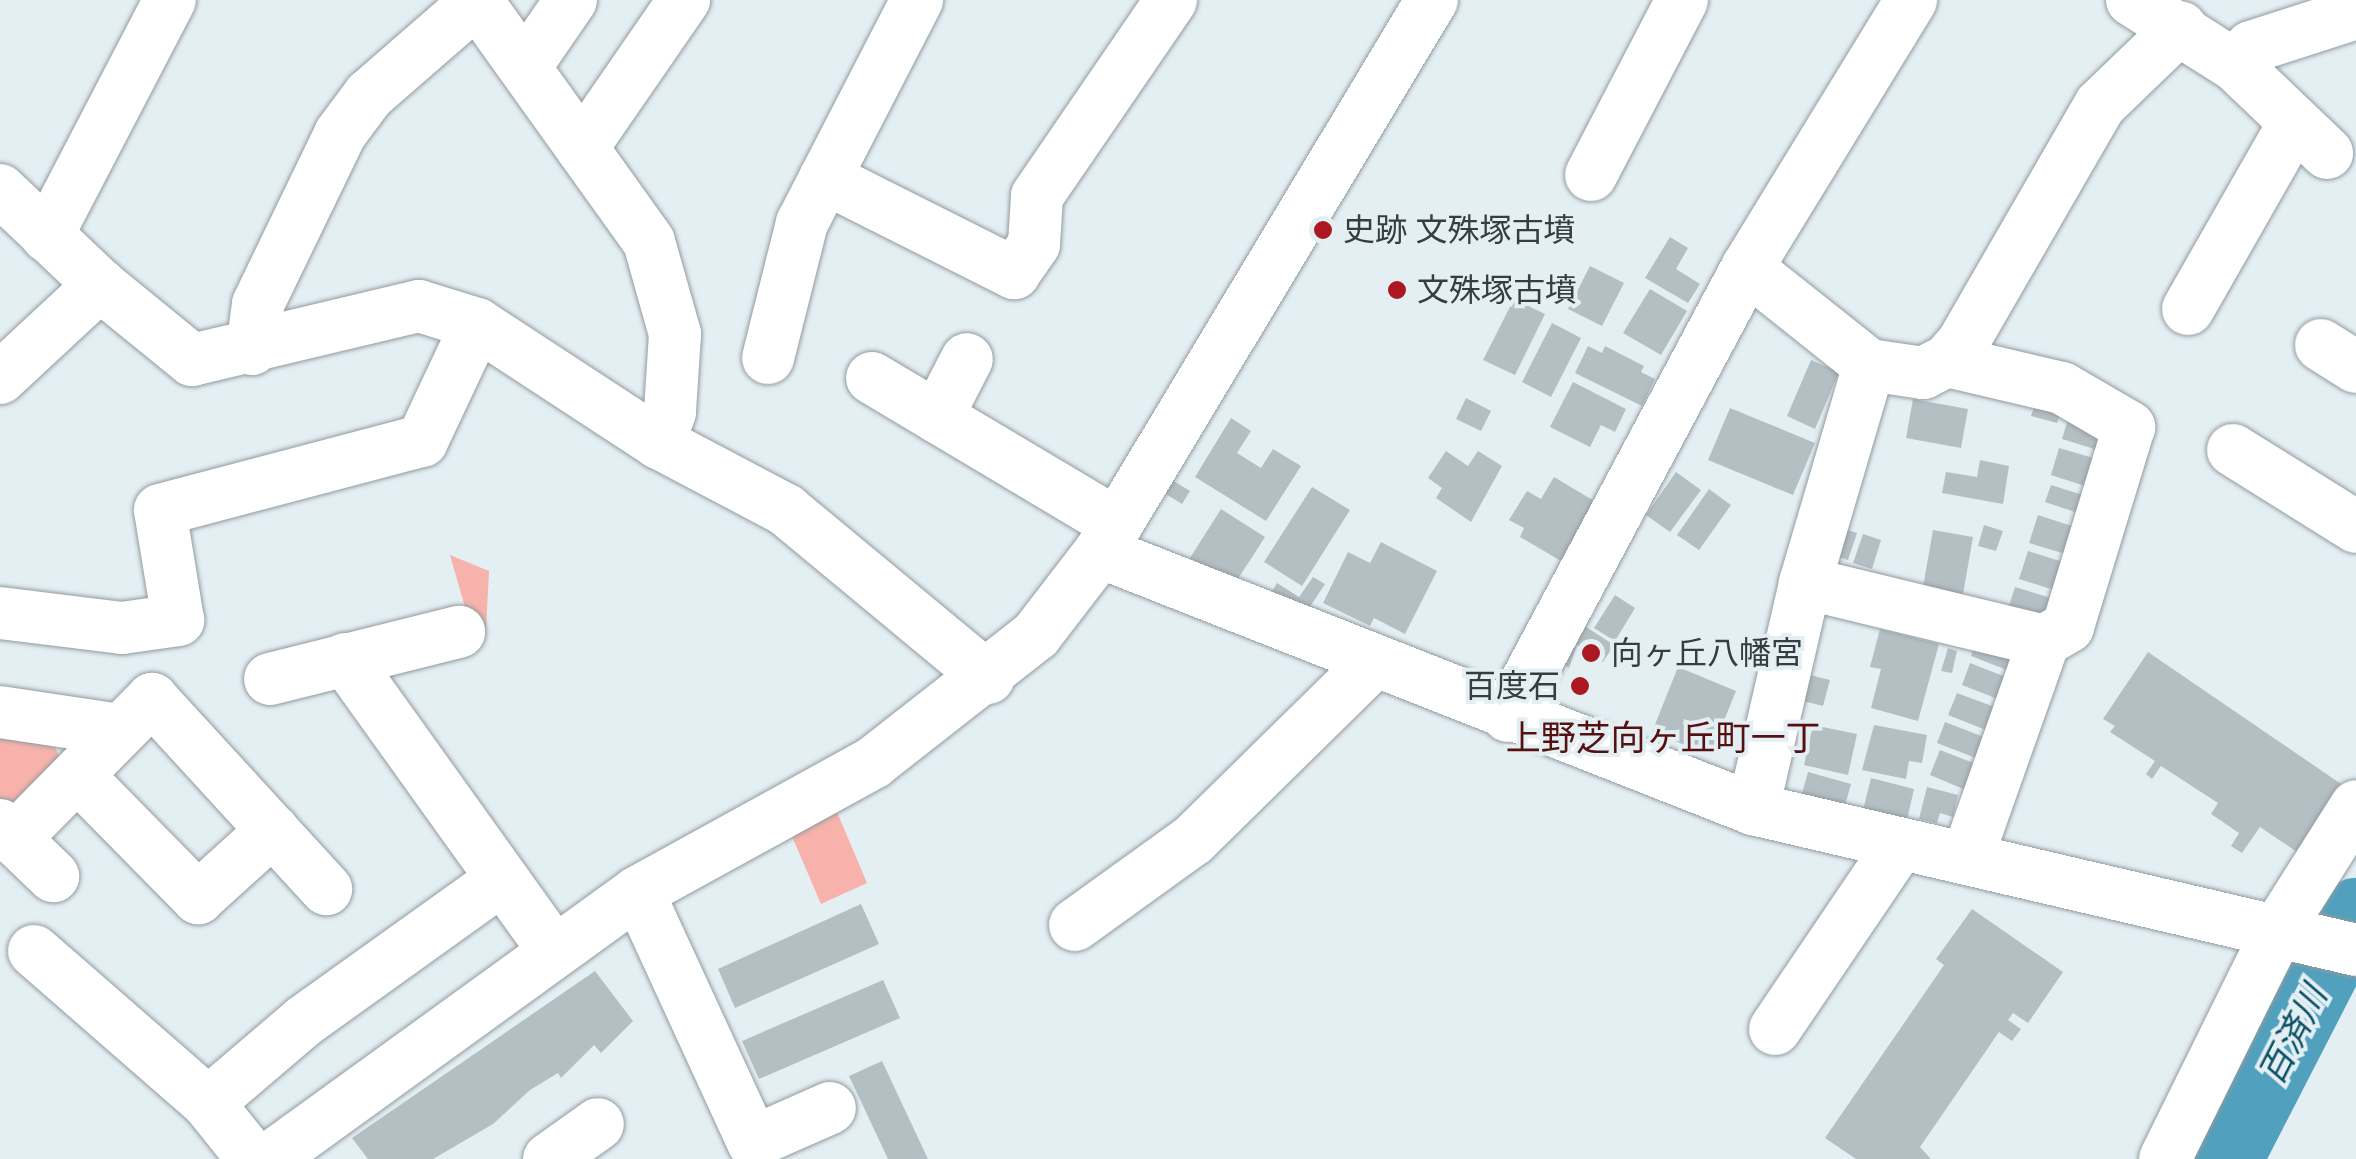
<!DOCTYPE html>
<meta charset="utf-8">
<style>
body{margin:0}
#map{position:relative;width:2356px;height:1159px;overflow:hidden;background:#e4eff4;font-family:"DM Sans","Noto Sans JP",sans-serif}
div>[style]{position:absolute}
.green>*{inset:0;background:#f7b2ab}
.river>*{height:68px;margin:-34px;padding:0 34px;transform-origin:34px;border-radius:34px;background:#51a0be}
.building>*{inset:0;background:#b4bfc4}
.roads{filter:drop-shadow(0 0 2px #919ba0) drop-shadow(0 0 2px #919ba0)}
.minor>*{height:52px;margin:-26px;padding:0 26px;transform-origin:26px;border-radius:26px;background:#fff}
.dots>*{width:28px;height:28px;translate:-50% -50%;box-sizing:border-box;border:5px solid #e4eff4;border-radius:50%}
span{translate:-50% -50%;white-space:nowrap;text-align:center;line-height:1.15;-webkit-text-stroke:8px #e4eff4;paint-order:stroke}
.poi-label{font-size:32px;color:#373c3e}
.left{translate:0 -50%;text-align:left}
.right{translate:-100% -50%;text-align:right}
.neighbourhood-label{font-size:35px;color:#511}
.water-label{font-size:35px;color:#0a4f64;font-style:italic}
</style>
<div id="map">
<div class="green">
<i style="clip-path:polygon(450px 555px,489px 571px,486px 630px,462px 642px,469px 621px)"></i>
<i style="clip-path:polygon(0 737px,55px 747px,64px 767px,10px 807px,0 798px)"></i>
<i style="clip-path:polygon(837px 812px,867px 883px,821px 904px,791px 834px)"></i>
</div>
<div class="river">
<i style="left:2229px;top:1159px;width:278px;rotate:-62.8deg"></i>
</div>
<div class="building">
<i style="clip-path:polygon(1670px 237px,1688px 248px,1676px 269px,1700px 284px,1688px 303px,1645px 278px)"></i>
<i style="clip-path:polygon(1590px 266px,1624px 283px,1602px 326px,1568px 309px)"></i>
<i style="clip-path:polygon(1650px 289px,1687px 311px,1661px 355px,1623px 333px)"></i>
<i style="clip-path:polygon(1514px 299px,1545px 314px,1515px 375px,1483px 360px)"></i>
<i style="clip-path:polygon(1552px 323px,1581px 338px,1551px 397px,1522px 382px)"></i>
<i style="clip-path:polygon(1588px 346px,1602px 353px,1605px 346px,1644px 366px,1641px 372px,1655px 379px,1642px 406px,1575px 373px)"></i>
<i style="clip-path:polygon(1811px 360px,1839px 372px,1815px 429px,1787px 416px)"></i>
<i style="clip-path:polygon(1573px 382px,1626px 409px,1615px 432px,1601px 425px,1590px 447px,1550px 427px)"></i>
<i style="clip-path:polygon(1466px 398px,1491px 411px,1481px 431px,1456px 419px)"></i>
<i style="clip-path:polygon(2037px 398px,2063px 406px,2057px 423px,2031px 416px)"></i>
<i style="clip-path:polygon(1913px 399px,1968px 409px,1961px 448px,1906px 438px)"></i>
<i style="clip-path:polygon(1730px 408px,1815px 443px,1793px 495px,1708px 460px)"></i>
<i style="clip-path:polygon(2069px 416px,2105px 428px,2098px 450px,2062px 439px)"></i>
<i style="clip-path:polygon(1231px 418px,1251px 431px,1237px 453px,1261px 468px,1273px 449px,1301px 466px,1266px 521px,1195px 477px)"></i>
<i style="clip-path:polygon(2059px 448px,2097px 459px,2088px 487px,2051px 475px)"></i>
<i style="clip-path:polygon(1446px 451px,1468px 466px,1478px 451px,1502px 466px,1471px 522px,1436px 498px,1442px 488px,1428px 478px)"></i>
<i style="clip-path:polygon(1980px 460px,2009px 466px,2003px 504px,1942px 493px,1946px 472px,1977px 477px)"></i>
<i style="clip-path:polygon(1676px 472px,1701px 490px,1670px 532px,1646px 515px)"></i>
<i style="clip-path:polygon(1554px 477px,1596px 502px,1561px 561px,1520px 537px,1524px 528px,1509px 520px,1527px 491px,1541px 499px)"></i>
<i style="clip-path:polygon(1169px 478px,1190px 491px,1182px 504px,1161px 491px)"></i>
<i style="clip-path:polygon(2051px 485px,2086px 496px,2081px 514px,2045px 502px)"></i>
<i style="clip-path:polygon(1312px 487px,1350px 510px,1302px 586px,1264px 562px)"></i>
<i style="clip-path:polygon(1709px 489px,1731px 505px,1699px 550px,1677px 535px)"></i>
<i style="clip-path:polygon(1221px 509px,1265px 537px,1234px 585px,1190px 558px)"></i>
<i style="clip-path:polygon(2038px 515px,2078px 528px,2069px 555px,2029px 543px)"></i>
<i style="clip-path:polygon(1984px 525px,2003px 531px,1996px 551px,1978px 546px)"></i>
<i style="clip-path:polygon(1844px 529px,1857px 533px,1848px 560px,1835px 556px)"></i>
<i style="clip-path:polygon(1933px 530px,1973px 537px,1963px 594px,1923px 587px)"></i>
<i style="clip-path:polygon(1863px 534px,1881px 540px,1872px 569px,1853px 563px)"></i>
<i style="clip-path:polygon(1381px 542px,1437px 571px,1405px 634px,1374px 618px,1370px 626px,1323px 603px,1348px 552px,1370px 563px)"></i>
<i style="clip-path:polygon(2028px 551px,2063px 562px,2054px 590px,2019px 579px)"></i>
<i style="clip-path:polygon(1313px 577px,1325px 584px,1304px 616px,1270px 595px,1277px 583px,1299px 597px)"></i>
<i style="clip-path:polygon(2015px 587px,2051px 598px,2045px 617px,2009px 606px)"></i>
<i style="clip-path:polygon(1615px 595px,1635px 608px,1615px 641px,1594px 628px)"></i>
<i style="clip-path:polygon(1577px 621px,1614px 645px,1603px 662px,1577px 645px,1569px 668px,1564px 665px)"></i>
<i style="clip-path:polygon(1880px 629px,1939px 644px,1918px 721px,1871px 708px,1881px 669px,1870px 667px)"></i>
<i style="clip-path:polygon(1978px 637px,2020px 653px,2012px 672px,1971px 656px)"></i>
<i style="clip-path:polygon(1948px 648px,1957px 651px,1952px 673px,1941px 671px)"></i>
<i style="clip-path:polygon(2148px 652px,2344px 786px,2300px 854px,2260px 827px,2242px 853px,2231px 846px,2239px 833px,2211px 814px,2218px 803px,2161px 766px,2152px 779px,2146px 774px,2155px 761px,2110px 732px,2115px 726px,2103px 719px)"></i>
<i style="clip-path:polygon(1970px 663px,2011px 679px,2003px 701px,1962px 685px)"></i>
<i style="clip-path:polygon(1678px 667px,1736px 691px,1710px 755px,1652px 732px)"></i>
<i style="clip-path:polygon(1806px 674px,1830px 680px,1823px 706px,1799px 700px)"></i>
<i style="clip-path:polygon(1957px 693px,2000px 709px,1991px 732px,1948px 715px)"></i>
<i style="clip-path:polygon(1945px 722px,1989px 739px,1981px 760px,1937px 743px)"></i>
<i style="clip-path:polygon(1813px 725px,1857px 734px,1848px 775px,1804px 765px)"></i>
<i style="clip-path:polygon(1874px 725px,1927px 735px,1922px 763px,1909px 761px,1906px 779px,1862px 770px)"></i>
<i style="clip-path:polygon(1940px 750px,1976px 764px,1966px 790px,1930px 775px)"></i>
<i style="clip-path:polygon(1808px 772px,1851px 784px,1842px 816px,1799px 804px)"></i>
<i style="clip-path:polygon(1871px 778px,1914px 789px,1905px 829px,1861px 818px)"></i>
<i style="clip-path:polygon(1927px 787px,1958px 795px,1953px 817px,1940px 813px,1937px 823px,1919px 819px)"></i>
<i style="clip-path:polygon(861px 904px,879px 944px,735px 1008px,718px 969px)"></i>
<i style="clip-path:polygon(1972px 909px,2063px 972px,2028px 1023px,2013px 1013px,2008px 1020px,2021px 1029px,2012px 1041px,1999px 1032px,1920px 1147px,1931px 1159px,1856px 1159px,1825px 1138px,1944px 965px,1936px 959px)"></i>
<i style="clip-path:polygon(595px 971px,633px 1021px,601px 1053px,594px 1045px,561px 1078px,558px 1073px,530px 1090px,493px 1124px,433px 1159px,368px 1159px,352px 1138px)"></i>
<i style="clip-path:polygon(883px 980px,900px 1018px,759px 1079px,742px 1041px)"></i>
<i style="clip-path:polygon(882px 1061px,928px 1159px,888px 1159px,849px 1076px)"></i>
</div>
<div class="roads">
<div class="minor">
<i style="left:476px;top:0;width:297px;rotate:54.4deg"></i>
<i style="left:649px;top:242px;width:96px;rotate:74.2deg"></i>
<i style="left:675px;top:334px;width:78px;rotate:93.7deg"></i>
<i style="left:670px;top:412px;width:33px;rotate:110deg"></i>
<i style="left:2132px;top:0;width:123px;rotate:32.4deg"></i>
<i style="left:2236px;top:66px;width:126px;rotate:43.7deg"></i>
<i style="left:2236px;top:66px;width:24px;rotate:-52deg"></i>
<i style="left:2251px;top:47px;width:110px;rotate:-17.9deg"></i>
<i style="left:525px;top:67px;width:81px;rotate:-55.5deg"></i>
<i style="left:582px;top:148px;width:180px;rotate:-55.4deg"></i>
<i style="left:1591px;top:175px;width:197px;rotate:-62.5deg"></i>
<i style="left:825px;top:178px;width:212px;rotate:26.7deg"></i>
<i style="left:1014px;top:273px;width:35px;rotate:-55deg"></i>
<i style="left:1034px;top:244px;width:48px;rotate:-86.4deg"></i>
<i style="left:1037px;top:196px;width:237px;rotate:-55.6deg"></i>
<i style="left:0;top:190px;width:138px;rotate:43.5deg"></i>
<i style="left:100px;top:285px;width:119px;rotate:39.2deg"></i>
<i style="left:192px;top:360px;width:233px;rotate:-13.4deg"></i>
<i style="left:419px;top:306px;width:61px;rotate:17.2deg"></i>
<i style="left:477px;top:324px;width:217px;rotate:33.2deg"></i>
<i style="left:659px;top:443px;width:144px;rotate:27.8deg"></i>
<i style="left:786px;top:510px;width:263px;rotate:39.7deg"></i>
<i style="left:47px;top:236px;width:266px;rotate:-62.5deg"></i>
<i style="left:1747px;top:268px;width:156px;rotate:38.5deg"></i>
<i style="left:1869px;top:365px;width:55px;rotate:8.4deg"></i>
<i style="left:1923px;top:373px;width:27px;rotate:-27deg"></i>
<i style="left:1947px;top:361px;width:23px;rotate:-49deg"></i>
<i style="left:1962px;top:344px;width:276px;rotate:-60deg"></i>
<i style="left:2100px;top:105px;width:112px;rotate:-43.9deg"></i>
<i style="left:2188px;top:309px;width:212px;rotate:-60.3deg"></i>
<i style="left:2321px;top:345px;width:41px;rotate:32.2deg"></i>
<i style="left:252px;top:349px;width:45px;rotate:-82.4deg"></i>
<i style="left:258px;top:304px;width:189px;rotate:-64.2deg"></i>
<i style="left:340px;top:134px;width:49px;rotate:-53.4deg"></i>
<i style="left:369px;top:95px;width:143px;rotate:-41deg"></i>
<i style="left:768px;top:358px;width:139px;rotate:-75.9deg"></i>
<i style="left:802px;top:223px;width:251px;rotate:-62.7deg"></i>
<i style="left:1947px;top:361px;width:118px;rotate:13.2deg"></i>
<i style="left:2062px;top:388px;width:78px;rotate:30.2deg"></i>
<i style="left:2129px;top:427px;width:209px;rotate:107deg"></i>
<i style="left:2068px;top:627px;width:28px;rotate:150deg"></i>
<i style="left:2044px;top:641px;width:231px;rotate:109.5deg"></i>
<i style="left:0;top:378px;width:137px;rotate:-42.9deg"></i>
<i style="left:872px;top:378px;width:285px;rotate:30.8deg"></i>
<i style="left:937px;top:417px;width:65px;rotate:-62.7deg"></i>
<i style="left:2233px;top:450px;width:145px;rotate:32deg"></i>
<i style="left:1100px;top:552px;width:702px;rotate:21.48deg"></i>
<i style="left:1753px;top:809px;width:619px;rotate:13.16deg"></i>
<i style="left:1805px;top:583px;width:246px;rotate:13.6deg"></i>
<i style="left:0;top:613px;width:123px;rotate:7deg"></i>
<i style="left:122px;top:628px;width:57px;rotate:-8.1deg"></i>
<i style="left:178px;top:620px;width:111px;rotate:-99.3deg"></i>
<i style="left:160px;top:510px;width:271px;rotate:-14.8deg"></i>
<i style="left:422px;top:441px;width:129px;rotate:-64.8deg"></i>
<i style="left:345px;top:659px;width:360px;rotate:54.4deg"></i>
<i style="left:270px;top:679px;width:195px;rotate:-14deg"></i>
<i style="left:0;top:712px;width:122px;rotate:8.5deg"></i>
<i style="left:1508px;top:716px;width:508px;rotate:-61.92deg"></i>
<i style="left:1747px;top:268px;width:314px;rotate:-58.5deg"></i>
<i style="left:77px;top:775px;width:173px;rotate:45.5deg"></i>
<i style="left:198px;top:898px;width:101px;rotate:-42.2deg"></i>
<i style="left:1753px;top:809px;width:232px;rotate:-77deg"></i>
<i style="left:1805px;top:583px;width:227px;rotate:-73.6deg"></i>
<i style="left:0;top:825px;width:74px;rotate:43.9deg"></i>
<i style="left:14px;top:839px;width:197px;rotate:-45.4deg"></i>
<i style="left:152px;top:699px;width:258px;rotate:47.5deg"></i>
<i style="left:638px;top:892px;width:275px;rotate:65.3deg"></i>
<i style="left:753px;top:1142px;width:84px;rotate:-23.8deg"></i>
<i style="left:1075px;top:925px;width:145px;rotate:-35.8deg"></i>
<i style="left:1193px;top:840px;width:254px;rotate:-44.5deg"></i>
<i style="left:34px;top:951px;width:231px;rotate:41.1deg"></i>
<i style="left:208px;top:1103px;width:72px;rotate:51.2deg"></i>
<i style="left:1775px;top:1029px;width:221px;rotate:-55.9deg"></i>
<i style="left:208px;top:1103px;width:126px;rotate:-40.5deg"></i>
<i style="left:304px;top:1021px;width:242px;rotate:-35.6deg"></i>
<i style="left:269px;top:1159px;width:455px;rotate:-35.9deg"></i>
<i style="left:638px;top:892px;width:269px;rotate:-28.8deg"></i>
<i style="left:874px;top:762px;width:206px;rotate:-38.1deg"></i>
<i style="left:1036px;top:635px;width:105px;rotate:-52.4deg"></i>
<i style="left:1100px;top:552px;width:644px;rotate:-58.98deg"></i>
<i style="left:549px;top:1159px;width:60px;rotate:-35.5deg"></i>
<i style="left:2165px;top:1159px;width:258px;rotate:-63.7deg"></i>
<i style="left:2279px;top:928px;width:144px;rotate:-57.7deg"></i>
</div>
</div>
<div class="dots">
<i style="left:1323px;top:230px;background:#ab1821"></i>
<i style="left:1397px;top:290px;background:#ab1821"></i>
<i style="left:1591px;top:653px;background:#ab1821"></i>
<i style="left:1580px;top:686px;background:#ab1821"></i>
</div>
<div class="poi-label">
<span class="left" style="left:1343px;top:230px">史跡 文殊塚古墳</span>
<span class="left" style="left:1417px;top:290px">文殊塚古墳</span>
<span class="left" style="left:1611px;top:653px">向ヶ丘八幡宮</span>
<span class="right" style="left:1560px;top:686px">百度石</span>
</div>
<div class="neighbourhood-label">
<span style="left:1663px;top:738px">上野芝向ヶ丘町一丁</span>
</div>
<div class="water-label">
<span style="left:2293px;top:1035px;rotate:-63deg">百済川</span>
</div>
</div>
